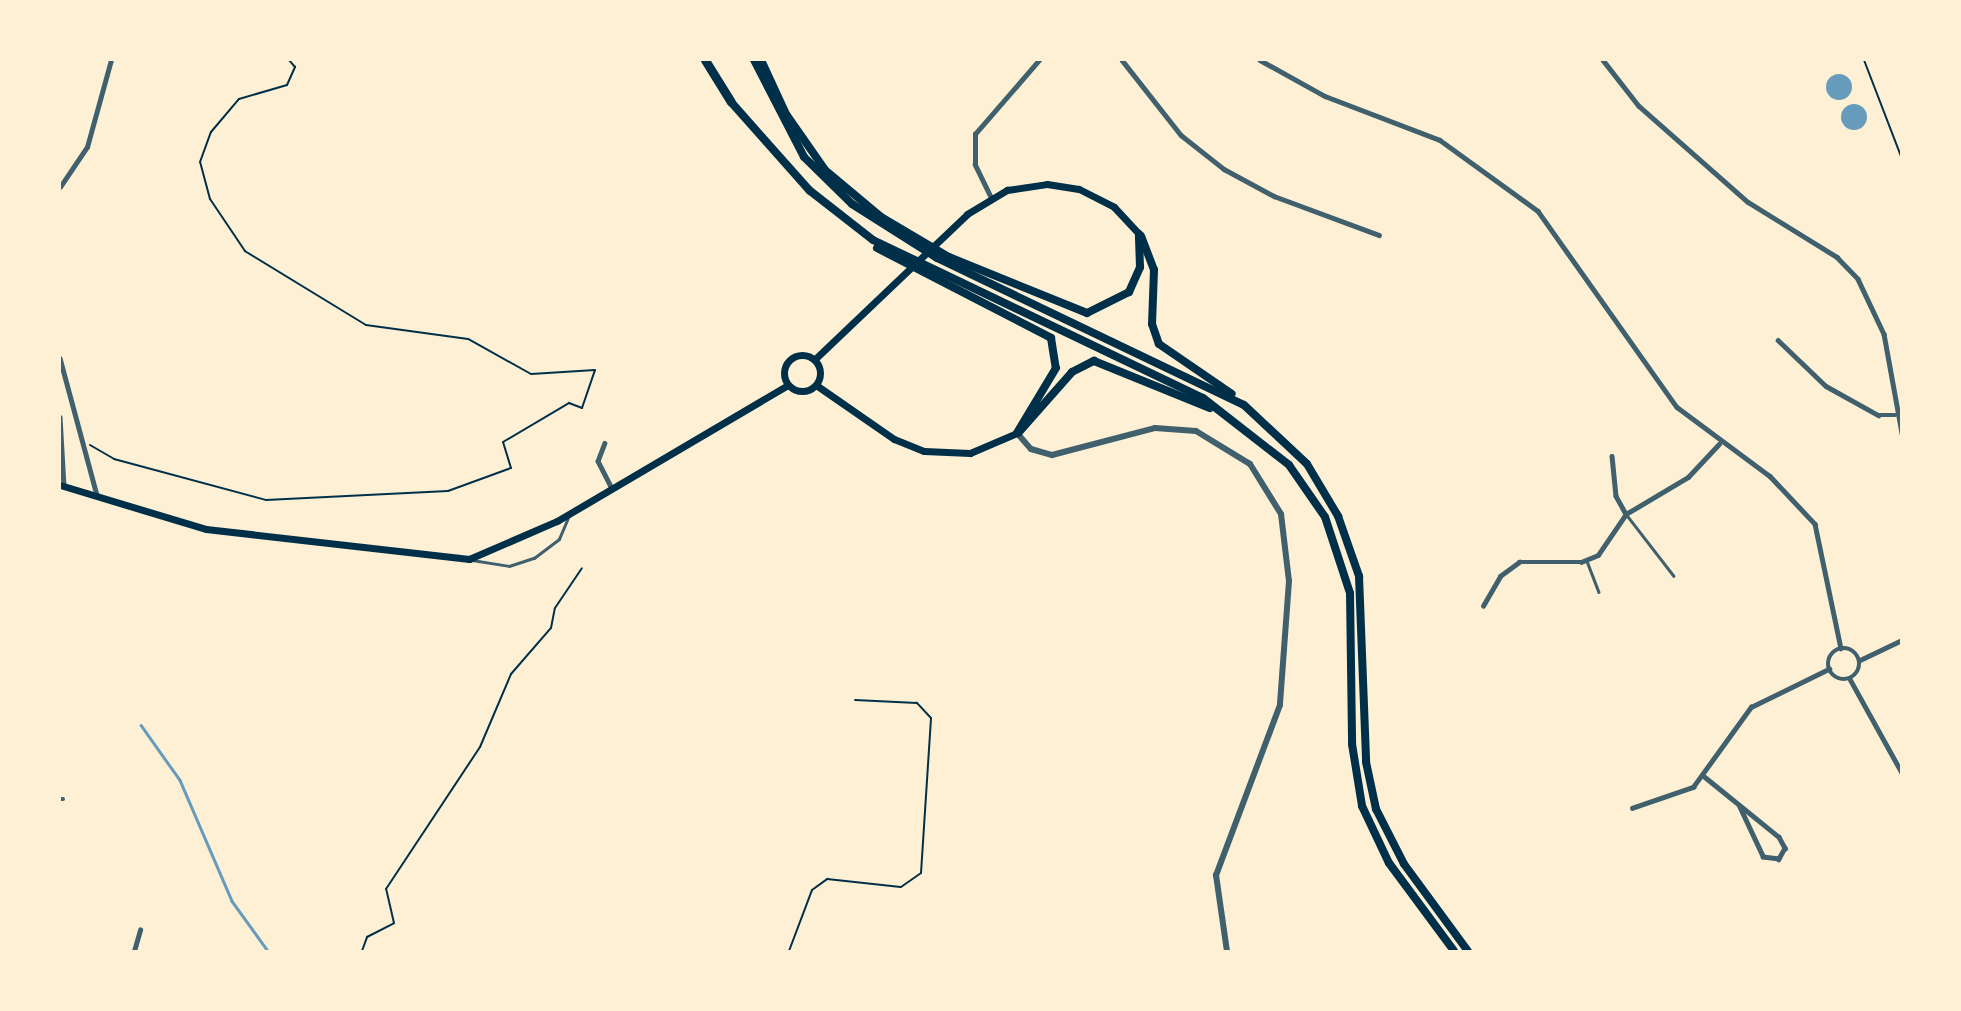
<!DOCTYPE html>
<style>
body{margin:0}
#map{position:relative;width:1961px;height:1011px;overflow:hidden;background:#fdf0d5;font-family:"Roboto Condensed",sans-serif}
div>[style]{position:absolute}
.water>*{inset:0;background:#669bbc}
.round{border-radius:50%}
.stream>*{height:2.5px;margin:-1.25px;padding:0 1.25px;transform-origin:1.25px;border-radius:1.25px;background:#669bbc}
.path>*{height:2px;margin:-1px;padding:0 1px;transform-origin:1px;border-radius:1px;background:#003049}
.service>*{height:2.5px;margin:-1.25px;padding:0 1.25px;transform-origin:1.25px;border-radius:1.25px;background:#3f606c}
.minor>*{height:4.5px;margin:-2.25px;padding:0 2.25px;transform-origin:2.25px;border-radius:2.25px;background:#3f606c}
.minor>.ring{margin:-2.25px;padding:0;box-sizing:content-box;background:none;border:4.5px solid #3f606c;border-radius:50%}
.tertiary>*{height:6px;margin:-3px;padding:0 3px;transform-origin:3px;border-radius:3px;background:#3f606c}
.secondary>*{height:7px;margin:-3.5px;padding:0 3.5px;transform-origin:3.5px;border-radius:3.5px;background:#003049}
.secondary>.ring{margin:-3.5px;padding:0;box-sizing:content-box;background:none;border:7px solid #003049;border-radius:50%}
.trunk>*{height:8px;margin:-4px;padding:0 4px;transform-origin:4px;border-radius:4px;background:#003049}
.motorway>*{height:9px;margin:-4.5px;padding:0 4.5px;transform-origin:4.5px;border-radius:4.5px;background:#003049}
span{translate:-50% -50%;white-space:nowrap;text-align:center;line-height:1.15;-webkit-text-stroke:7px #fdf0d5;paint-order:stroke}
.frame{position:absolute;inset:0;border:61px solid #fdf0d5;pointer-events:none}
</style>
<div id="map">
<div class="water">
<i class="round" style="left:1826px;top:74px;width:26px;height:26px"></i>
<i class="round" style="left:1841px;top:104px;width:26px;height:26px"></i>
</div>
<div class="stream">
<i style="left:141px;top:725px;width:67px;rotate:54.7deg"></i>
<i style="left:180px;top:780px;width:132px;rotate:66.7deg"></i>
<i style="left:232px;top:901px;width:62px;rotate:54.2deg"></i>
</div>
<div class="path">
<i style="left:1864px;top:60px;width:106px;rotate:69deg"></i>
<i style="left:90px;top:445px;width:28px;rotate:30deg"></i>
<i style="left:114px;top:459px;width:157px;rotate:15.1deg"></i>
<i style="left:266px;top:500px;width:182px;rotate:-2.8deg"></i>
<i style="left:448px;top:491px;width:67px;rotate:-20.1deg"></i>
<i style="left:511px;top:468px;width:27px;rotate:-107deg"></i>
<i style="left:503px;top:442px;width:77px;rotate:-30.6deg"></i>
<i style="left:569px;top:403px;width:14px;rotate:21deg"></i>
<i style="left:582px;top:408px;width:40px;rotate:-71.1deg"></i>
<i style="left:595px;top:370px;width:64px;rotate:176.4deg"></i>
<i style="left:531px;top:374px;width:72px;rotate:-150.9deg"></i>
<i style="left:468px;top:339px;width:103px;rotate:-172.2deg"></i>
<i style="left:366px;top:325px;width:142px;rotate:-148.6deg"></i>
<i style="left:245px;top:251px;width:63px;rotate:-123.9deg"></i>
<i style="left:210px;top:199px;width:38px;rotate:-105deg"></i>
<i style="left:200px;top:162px;width:32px;rotate:-70deg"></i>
<i style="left:211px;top:132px;width:43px;rotate:-49.7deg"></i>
<i style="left:239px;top:99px;width:50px;rotate:-16.3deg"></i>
<i style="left:287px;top:85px;width:20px;rotate:-66deg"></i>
<i style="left:295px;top:67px;width:9px;rotate:-131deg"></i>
<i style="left:362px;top:951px;width:15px;rotate:-70deg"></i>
<i style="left:367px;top:937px;width:30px;rotate:-27deg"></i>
<i style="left:394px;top:923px;width:35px;rotate:-103deg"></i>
<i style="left:386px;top:889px;width:170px;rotate:-56.5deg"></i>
<i style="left:480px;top:747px;width:79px;rotate:-67deg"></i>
<i style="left:511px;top:674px;width:61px;rotate:-49deg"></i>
<i style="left:551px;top:628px;width:20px;rotate:-79deg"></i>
<i style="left:555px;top:608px;width:48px;rotate:-56deg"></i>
<i style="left:789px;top:951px;width:65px;rotate:-69.3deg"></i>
<i style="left:812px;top:890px;width:19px;rotate:-36deg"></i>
<i style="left:827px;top:879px;width:74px;rotate:6.2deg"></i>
<i style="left:901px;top:887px;width:24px;rotate:-35deg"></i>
<i style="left:921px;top:873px;width:155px;rotate:-86.3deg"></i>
<i style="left:931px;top:718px;width:21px;rotate:-133deg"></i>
<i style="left:917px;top:703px;width:62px;rotate:-177.2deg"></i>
</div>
<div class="service">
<i style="left:1626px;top:514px;width:78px;rotate:52.3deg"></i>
<i style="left:472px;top:560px;width:37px;rotate:9deg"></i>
<i style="left:509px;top:566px;width:26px;rotate:-18deg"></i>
<i style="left:534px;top:558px;width:31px;rotate:-37deg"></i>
<i style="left:559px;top:539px;width:23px;rotate:-67deg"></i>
<i style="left:1587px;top:561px;width:33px;rotate:69deg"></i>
</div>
<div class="minor">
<i style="left:1122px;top:60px;width:95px;rotate:51.8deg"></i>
<i style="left:1181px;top:135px;width:55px;rotate:38.3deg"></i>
<i style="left:1224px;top:169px;width:57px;rotate:28.4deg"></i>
<i style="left:1274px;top:196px;width:112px;rotate:20.4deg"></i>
<i style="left:1260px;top:60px;width:74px;rotate:29deg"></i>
<i style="left:1325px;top:96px;width:123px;rotate:20.9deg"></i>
<i style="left:1440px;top:140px;width:121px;rotate:35.9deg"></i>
<i style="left:1538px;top:211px;width:240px;rotate:54.7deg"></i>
<i style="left:1677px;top:407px;width:116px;rotate:36.6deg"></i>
<i style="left:1770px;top:476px;width:66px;rotate:46.8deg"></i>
<i style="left:1815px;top:524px;width:127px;rotate:78.2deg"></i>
<i style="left:1603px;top:60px;width:58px;rotate:52deg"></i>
<i style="left:1639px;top:106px;width:145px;rotate:41.4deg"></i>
<i style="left:1748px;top:202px;width:105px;rotate:31.7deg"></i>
<i style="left:1837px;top:257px;width:30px;rotate:46deg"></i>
<i style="left:1858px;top:279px;width:61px;rotate:64.7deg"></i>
<i style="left:1884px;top:334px;width:101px;rotate:79.7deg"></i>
<i style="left:60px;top:187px;width:48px;rotate:-56deg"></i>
<i style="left:87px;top:147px;width:90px;rotate:-74.6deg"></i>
<i style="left:991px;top:198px;width:37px;rotate:-116deg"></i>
<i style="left:975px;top:165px;width:31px;rotate:-90deg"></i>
<i style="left:975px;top:134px;width:98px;rotate:-49.1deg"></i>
<i style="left:1778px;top:340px;width:66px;rotate:43.8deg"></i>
<i style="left:1826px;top:386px;width:60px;rotate:29.1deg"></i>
<i style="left:1878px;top:415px;width:17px"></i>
<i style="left:60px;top:358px;width:142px;rotate:74.9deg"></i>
<i style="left:60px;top:417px;width:69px;rotate:86.7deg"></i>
<i style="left:605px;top:443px;width:19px;rotate:111deg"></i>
<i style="left:598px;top:461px;width:31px;rotate:63deg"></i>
<i style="left:1612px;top:456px;width:40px;rotate:84.3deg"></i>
<i style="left:1616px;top:496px;width:21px;rotate:61deg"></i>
<i style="left:1483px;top:606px;width:34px;rotate:-60deg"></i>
<i style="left:1500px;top:576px;width:24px;rotate:-36deg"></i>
<i style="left:1519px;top:562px;width:62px"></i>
<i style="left:1581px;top:562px;width:18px;rotate:-22deg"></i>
<i style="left:1598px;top:555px;width:50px;rotate:-55.7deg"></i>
<i style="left:1626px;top:514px;width:72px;rotate:-30.8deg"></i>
<i style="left:1688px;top:477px;width:45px;rotate:-46.8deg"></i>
<i class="ring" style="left:1828px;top:648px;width:27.5px;height:27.5px"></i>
<i style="left:1860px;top:660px;width:47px;rotate:-25.5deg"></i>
<i style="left:1850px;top:679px;width:107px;rotate:61deg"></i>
<i style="left:1705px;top:777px;width:95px;rotate:39deg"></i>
<i style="left:1779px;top:837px;width:13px;rotate:61deg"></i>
<i style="left:1785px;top:848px;width:13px;rotate:119deg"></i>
<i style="left:1779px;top:859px;width:16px;rotate:-173deg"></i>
<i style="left:1763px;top:857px;width:56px;rotate:-115.2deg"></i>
<i style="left:60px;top:799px;width:3px"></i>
<i style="left:1632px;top:808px;width:65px;rotate:-19deg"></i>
<i style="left:1693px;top:787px;width:99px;rotate:-54.1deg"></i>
<i style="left:1751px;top:707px;width:87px;rotate:-26deg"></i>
<i style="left:134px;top:951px;width:22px;rotate:-74deg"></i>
</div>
<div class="tertiary">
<i style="left:1017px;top:433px;width:21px;rotate:49deg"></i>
<i style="left:1031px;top:449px;width:22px;rotate:16deg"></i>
<i style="left:1052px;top:455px;width:106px;rotate:-14.7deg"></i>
<i style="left:1155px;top:428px;width:41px;rotate:4.2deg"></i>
<i style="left:1196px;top:431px;width:63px;rotate:31.4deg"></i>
<i style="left:1250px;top:464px;width:59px;rotate:58.2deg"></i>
<i style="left:1281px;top:514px;width:67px;rotate:83.2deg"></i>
<i style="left:1289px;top:581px;width:124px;rotate:94.2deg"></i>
<i style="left:1280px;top:705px;width:182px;rotate:110.6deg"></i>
<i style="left:1216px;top:875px;width:77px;rotate:81.8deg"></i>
</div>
<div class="secondary">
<i class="ring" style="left:784px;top:355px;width:29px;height:29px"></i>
<i style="left:815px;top:359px;width:210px;rotate:-43.6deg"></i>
<i style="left:967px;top:214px;width:47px;rotate:-31deg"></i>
<i style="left:1007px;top:190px;width:40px;rotate:-8.5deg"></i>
<i style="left:1047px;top:184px;width:32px;rotate:9deg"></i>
<i style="left:1079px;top:189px;width:39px;rotate:27deg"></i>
<i style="left:1114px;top:207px;width:37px;rotate:47deg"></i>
<i style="left:816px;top:385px;width:95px;rotate:34.7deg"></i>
<i style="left:894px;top:439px;width:32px;rotate:22deg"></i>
<i style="left:924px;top:451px;width:46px;rotate:2.5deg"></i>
<i style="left:970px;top:453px;width:51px;rotate:-23.1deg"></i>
<i style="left:60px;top:485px;width:152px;rotate:16.8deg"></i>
<i style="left:206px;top:529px;width:265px;rotate:6.5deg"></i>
<i style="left:469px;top:559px;width:96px;rotate:-23.4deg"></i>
<i style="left:557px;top:521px;width:268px;rotate:-30.5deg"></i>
</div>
<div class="trunk">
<i style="left:754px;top:60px;width:109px;rotate:62.7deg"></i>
<i style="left:804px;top:157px;width:67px;rotate:44.4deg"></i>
<i style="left:852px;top:204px;width:101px;rotate:32.4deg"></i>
<i style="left:937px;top:258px;width:340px;rotate:25.6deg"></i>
<i style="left:1244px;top:405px;width:86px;rotate:43.1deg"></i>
<i style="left:1307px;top:464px;width:61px;rotate:59.2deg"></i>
<i style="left:1338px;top:516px;width:64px;rotate:70.7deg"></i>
<i style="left:1359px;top:576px;width:186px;rotate:87.8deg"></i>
<i style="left:1366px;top:762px;width:48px;rotate:78deg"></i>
<i style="left:1376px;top:809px;width:62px;rotate:63deg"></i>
<i style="left:1404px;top:864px;width:108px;rotate:53.7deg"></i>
<i style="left:761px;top:60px;width:60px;rotate:65.2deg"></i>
<i style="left:786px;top:114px;width:68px;rotate:55.1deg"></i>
<i style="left:825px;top:170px;width:73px;rotate:40deg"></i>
<i style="left:881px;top:217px;width:79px;rotate:30.5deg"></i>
<i style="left:949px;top:257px;width:149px;rotate:22.1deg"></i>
<i style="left:1087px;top:313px;width:47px;rotate:-26.6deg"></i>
<i style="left:1129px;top:292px;width:27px;rotate:-66deg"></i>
<i style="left:1140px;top:267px;width:33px;rotate:-92deg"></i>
<i style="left:731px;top:102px;width:118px;rotate:48.4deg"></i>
<i style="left:809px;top:190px;width:81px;rotate:38deg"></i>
<i style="left:873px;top:240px;width:366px;rotate:25.6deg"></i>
<i style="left:1203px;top:398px;width:109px;rotate:37.9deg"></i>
<i style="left:1289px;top:465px;width:63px;rotate:55.3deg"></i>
<i style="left:1325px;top:517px;width:80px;rotate:71.8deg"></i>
<i style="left:1350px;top:593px;width:151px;rotate:89.2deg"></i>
<i style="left:1352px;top:744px;width:63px;rotate:80.8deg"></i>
<i style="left:1362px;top:806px;width:63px;rotate:64.7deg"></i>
<i style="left:1389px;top:863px;width:109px;rotate:53.5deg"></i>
<i style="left:1141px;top:236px;width:36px;rotate:69deg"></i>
<i style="left:1154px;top:270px;width:54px;rotate:92.1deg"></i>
<i style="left:1152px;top:324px;width:21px;rotate:71deg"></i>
<i style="left:1159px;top:344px;width:88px;rotate:34.4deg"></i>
<i style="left:877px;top:248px;width:196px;rotate:27.3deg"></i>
<i style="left:1051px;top:338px;width:30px;rotate:81deg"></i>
<i style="left:1056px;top:368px;width:76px;rotate:121deg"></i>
<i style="left:1019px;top:432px;width:80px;rotate:-48.5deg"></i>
<i style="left:1072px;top:372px;width:25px;rotate:-27deg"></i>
<i style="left:1094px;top:361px;width:125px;rotate:22.1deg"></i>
</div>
<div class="motorway">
<i style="left:705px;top:60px;width:49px;rotate:58.2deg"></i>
</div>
<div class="frame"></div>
</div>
